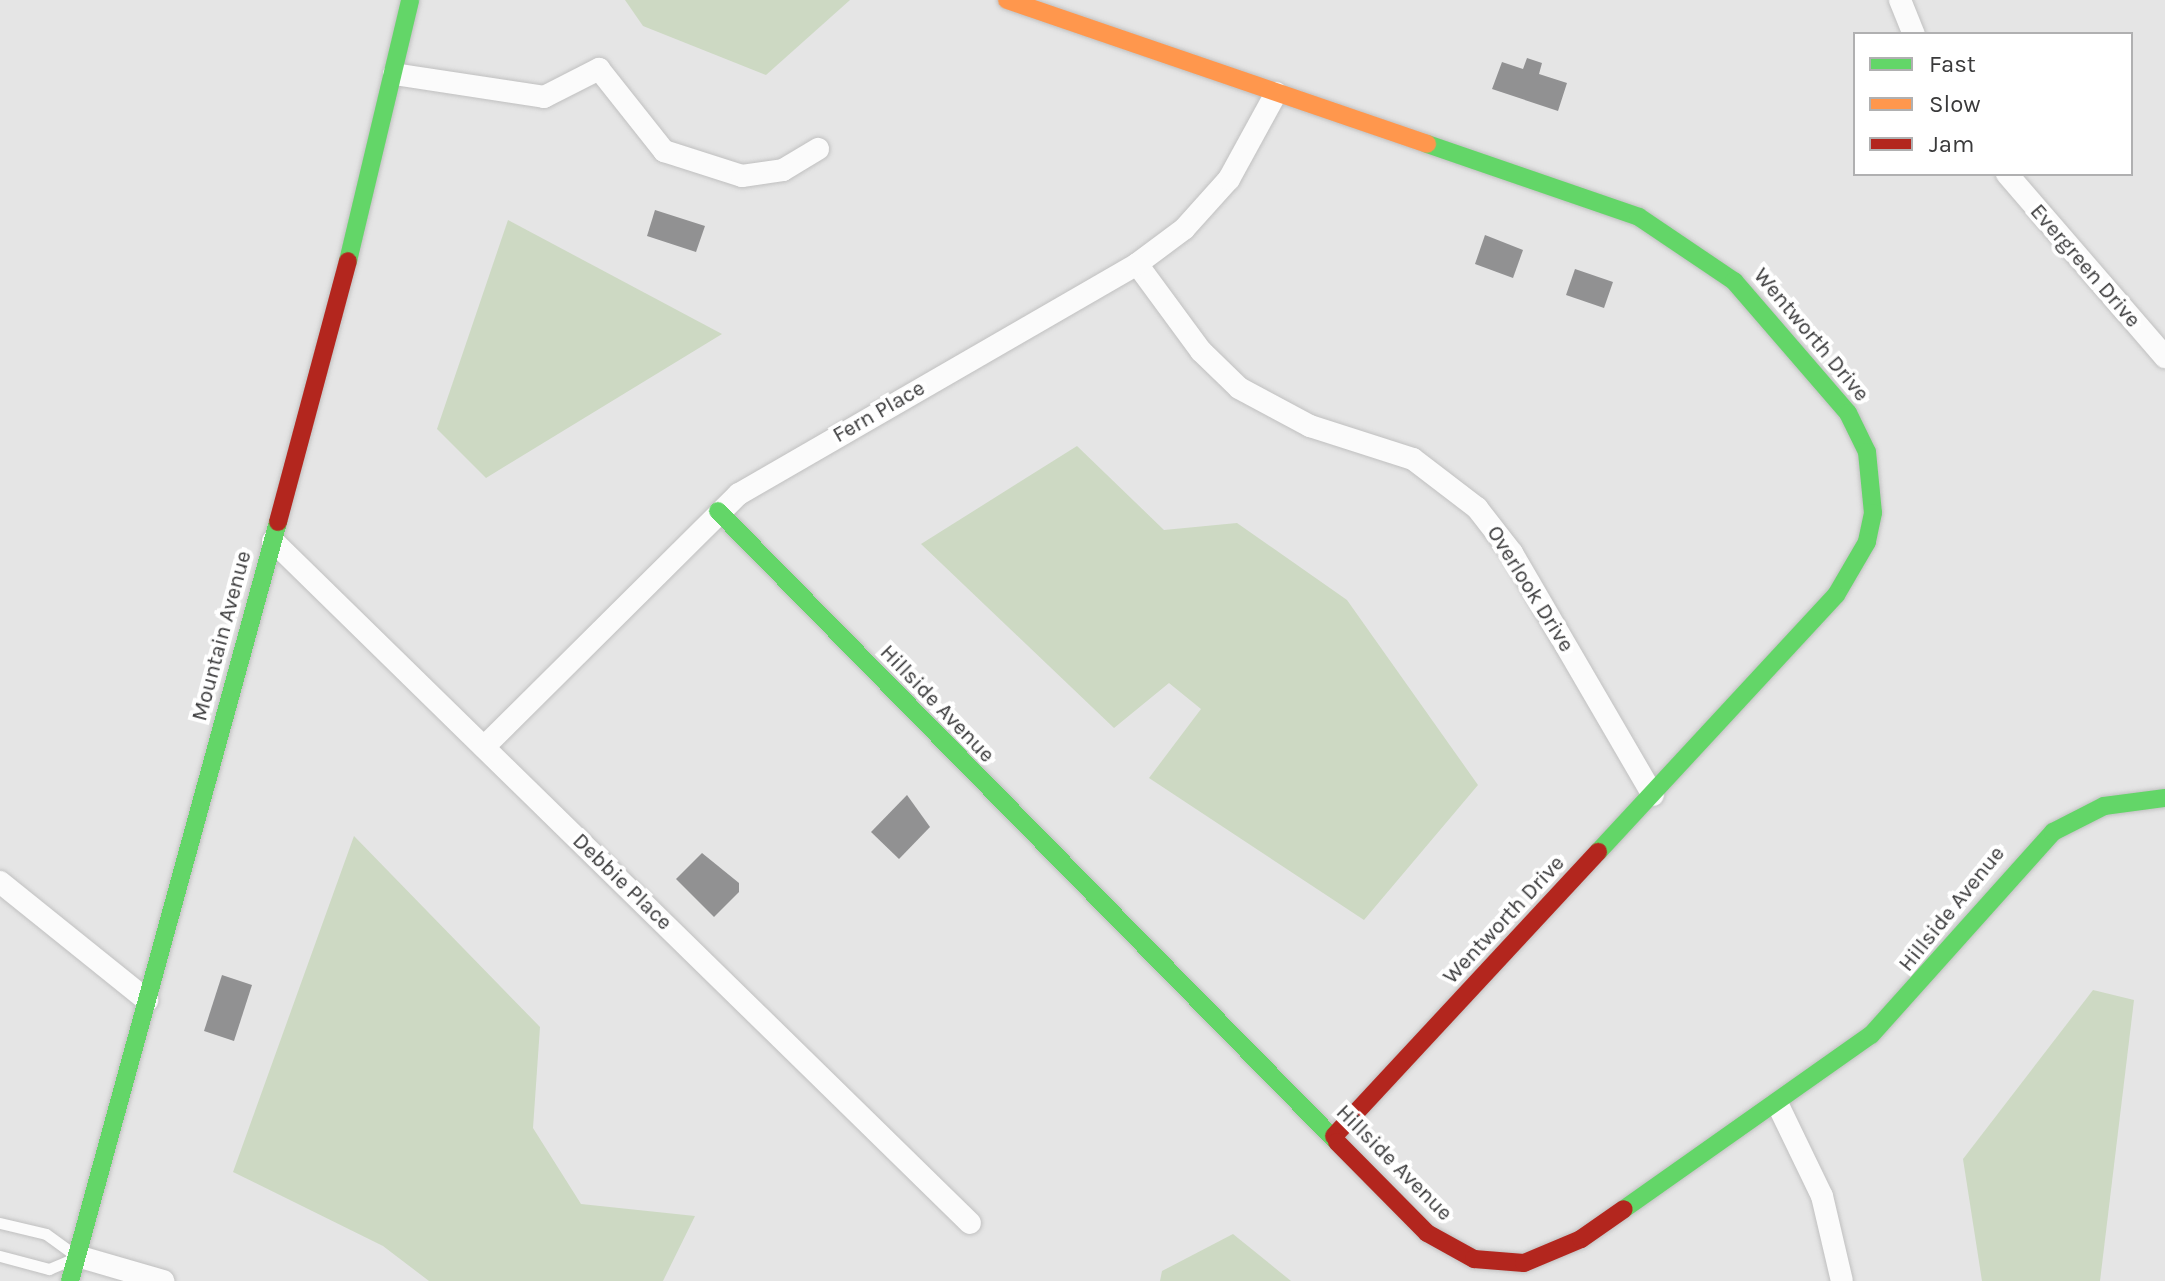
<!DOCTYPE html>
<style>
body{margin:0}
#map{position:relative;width:2165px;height:1281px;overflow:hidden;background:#e5e5e5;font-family:Karla,sans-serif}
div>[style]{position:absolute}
.green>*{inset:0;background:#cdd9c3}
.building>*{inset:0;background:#919192}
.roads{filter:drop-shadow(0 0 2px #c0c0c0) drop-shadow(0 0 2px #c0c0c0)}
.lane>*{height:11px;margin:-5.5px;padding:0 5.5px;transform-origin:5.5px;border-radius:5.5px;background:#fbfbfb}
.street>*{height:22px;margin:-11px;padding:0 11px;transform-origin:11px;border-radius:11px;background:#fbfbfb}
.fast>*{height:18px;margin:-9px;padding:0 9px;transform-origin:9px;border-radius:9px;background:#63d668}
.slow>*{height:18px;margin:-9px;padding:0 9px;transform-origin:9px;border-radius:9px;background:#ff974d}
.jam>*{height:18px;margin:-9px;padding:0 9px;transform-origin:9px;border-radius:9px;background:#b3261e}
span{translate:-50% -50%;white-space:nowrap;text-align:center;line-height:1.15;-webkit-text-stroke:8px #fff;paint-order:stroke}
.street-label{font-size:22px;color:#3a3a3b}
.legend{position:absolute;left:1853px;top:32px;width:280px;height:144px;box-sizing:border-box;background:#fff;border:2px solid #b0b0b1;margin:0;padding:10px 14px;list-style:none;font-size:24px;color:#3a3a3b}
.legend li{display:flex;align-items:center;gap:16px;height:40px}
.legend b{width:40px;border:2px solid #b0b0b1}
</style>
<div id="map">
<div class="green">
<i style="clip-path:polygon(625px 0,850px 0,766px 75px,643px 26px)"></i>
<i style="clip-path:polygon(508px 220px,722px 334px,486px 478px,437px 429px)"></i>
<i style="clip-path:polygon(1077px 446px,1164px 530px,1237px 523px,1347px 600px,1478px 785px,1364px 920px,1149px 778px,1201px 709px,1169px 683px,1114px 728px,921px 544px)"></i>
<i style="clip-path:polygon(354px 836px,540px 1027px,533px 1128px,581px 1204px,695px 1216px,663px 1281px,429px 1281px,383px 1246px,233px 1172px)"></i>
<i style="clip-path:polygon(2093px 990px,2134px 1000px,2100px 1281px,1982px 1281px,1963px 1159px)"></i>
<i style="clip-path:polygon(1233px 1234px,1291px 1281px,1160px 1281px,1162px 1271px)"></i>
</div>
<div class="building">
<i style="clip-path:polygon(1527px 58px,1542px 63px,1539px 74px,1567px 83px,1558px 111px,1492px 89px,1502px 62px,1523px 69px)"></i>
<i style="clip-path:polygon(655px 210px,705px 226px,696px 252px,647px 236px)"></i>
<i style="clip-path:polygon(1485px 235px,1523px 250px,1513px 278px,1475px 264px)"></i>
<i style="clip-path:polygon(1575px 269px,1613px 282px,1604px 308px,1566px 295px)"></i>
<i style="clip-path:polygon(907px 795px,930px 827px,899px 859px,871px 832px)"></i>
<i style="clip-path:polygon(702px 853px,739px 883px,739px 892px,714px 917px,676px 879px)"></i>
<i style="clip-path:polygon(222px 975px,252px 985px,234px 1041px,204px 1031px)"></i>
</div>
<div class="roads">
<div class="lane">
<i style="left:0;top:1223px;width:47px;rotate:13.4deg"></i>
<i style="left:46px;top:1234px;width:37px;rotate:36deg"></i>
<i style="left:0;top:1256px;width:51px;rotate:14.9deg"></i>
<i style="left:49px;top:1269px;width:25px;rotate:-23deg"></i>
</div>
<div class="street">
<i style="left:1900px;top:0;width:37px;rotate:68deg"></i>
<i style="left:394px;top:74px;width:152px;rotate:8.7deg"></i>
<i style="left:544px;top:97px;width:62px;rotate:-27deg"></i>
<i style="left:599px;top:69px;width:105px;rotate:51.6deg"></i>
<i style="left:664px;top:151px;width:82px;rotate:17.8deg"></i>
<i style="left:742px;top:176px;width:41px;rotate:-8.3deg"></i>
<i style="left:783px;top:170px;width:41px;rotate:-31deg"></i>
<i style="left:2007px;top:174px;width:242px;rotate:49.2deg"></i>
<i style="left:1137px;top:264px;width:108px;rotate:53.7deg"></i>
<i style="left:1201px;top:351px;width:53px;rotate:44.2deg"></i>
<i style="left:1239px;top:388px;width:81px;rotate:28.2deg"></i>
<i style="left:1310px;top:426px;width:108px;rotate:17.8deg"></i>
<i style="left:1413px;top:459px;width:81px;rotate:37.4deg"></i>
<i style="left:1477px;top:508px;width:57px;rotate:52.1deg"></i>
<i style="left:1512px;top:553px;width:280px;rotate:59.8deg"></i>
<i style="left:273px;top:541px;width:975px;rotate:44.38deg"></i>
<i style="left:484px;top:747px;width:359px;rotate:-44.8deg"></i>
<i style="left:739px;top:494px;width:460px;rotate:-30deg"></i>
<i style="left:1137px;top:264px;width:59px;rotate:-36.7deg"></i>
<i style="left:1184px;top:229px;width:67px;rotate:-48deg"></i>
<i style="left:1229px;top:179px;width:98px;rotate:-61.3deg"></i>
<i style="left:0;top:882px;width:189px;rotate:38.8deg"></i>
<i style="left:1778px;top:1105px;width:101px;rotate:64.2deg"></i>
<i style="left:1822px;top:1196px;width:87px;rotate:76.8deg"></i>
<i style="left:77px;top:1256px;width:90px;rotate:16.2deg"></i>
</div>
<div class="fast">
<i style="left:1427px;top:144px;width:224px;rotate:19deg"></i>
<i style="left:1639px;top:217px;width:115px;rotate:34deg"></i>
<i style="left:1734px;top:281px;width:174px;rotate:49.2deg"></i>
<i style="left:1848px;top:413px;width:43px;rotate:64deg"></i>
<i style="left:1867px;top:452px;width:61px;rotate:84.4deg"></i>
<i style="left:1873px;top:513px;width:30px;rotate:102deg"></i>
<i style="left:1867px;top:542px;width:61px;rotate:120.3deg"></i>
<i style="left:1836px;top:595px;width:350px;rotate:132.8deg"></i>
<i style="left:348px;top:261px;width:268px;rotate:-76.6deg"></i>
<i style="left:718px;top:511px;width:884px;rotate:45.55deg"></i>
<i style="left:1624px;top:1209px;width:302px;rotate:-35.2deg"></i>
<i style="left:1871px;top:1035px;width:273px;rotate:-48.1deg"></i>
<i style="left:2053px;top:832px;width:57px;rotate:-27deg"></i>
<i style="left:2104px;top:806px;width:62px;rotate:-7.5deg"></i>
<i style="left:70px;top:1281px;width:787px;rotate:-74.67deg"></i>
</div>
<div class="slow">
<i style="left:1007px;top:0;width:444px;rotate:18.9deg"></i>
</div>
<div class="jam">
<i style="left:278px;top:522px;width:270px;rotate:-75deg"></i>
<i style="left:1334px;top:1136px;width:388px;rotate:-47.1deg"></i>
<i style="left:1337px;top:1142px;width:128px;rotate:45.3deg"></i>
<i style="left:1427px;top:1233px;width:54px;rotate:29deg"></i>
<i style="left:1474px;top:1259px;width:50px;rotate:4.6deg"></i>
<i style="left:1524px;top:1263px;width:62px;rotate:-22.8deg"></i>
<i style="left:1581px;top:1239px;width:52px;rotate:-34.9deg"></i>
</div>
</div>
<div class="street-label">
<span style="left:2085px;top:266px;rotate:49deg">Evergreen Drive</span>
<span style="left:1811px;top:335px;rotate:50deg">Wentworth Drive</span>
<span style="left:879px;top:412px;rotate:-30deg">Fern Place</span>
<span style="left:1530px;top:589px;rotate:58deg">Overlook Drive</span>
<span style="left:222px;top:636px;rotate:-75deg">Mountain Avenue</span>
<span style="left:937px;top:704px;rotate:46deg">Hillside Avenue</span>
<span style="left:622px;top:882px;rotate:44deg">Debbie Place</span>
<span style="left:1952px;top:909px;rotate:-51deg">Hillside Avenue</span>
<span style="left:1504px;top:920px;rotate:-47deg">Wentworth Drive</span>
<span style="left:1394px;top:1163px;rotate:45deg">Hillside Avenue</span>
</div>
<ul class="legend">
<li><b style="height:10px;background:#63d668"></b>Fast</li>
<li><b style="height:10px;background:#ff974d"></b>Slow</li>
<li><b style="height:10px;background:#b3261e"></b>Jam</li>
</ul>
</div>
